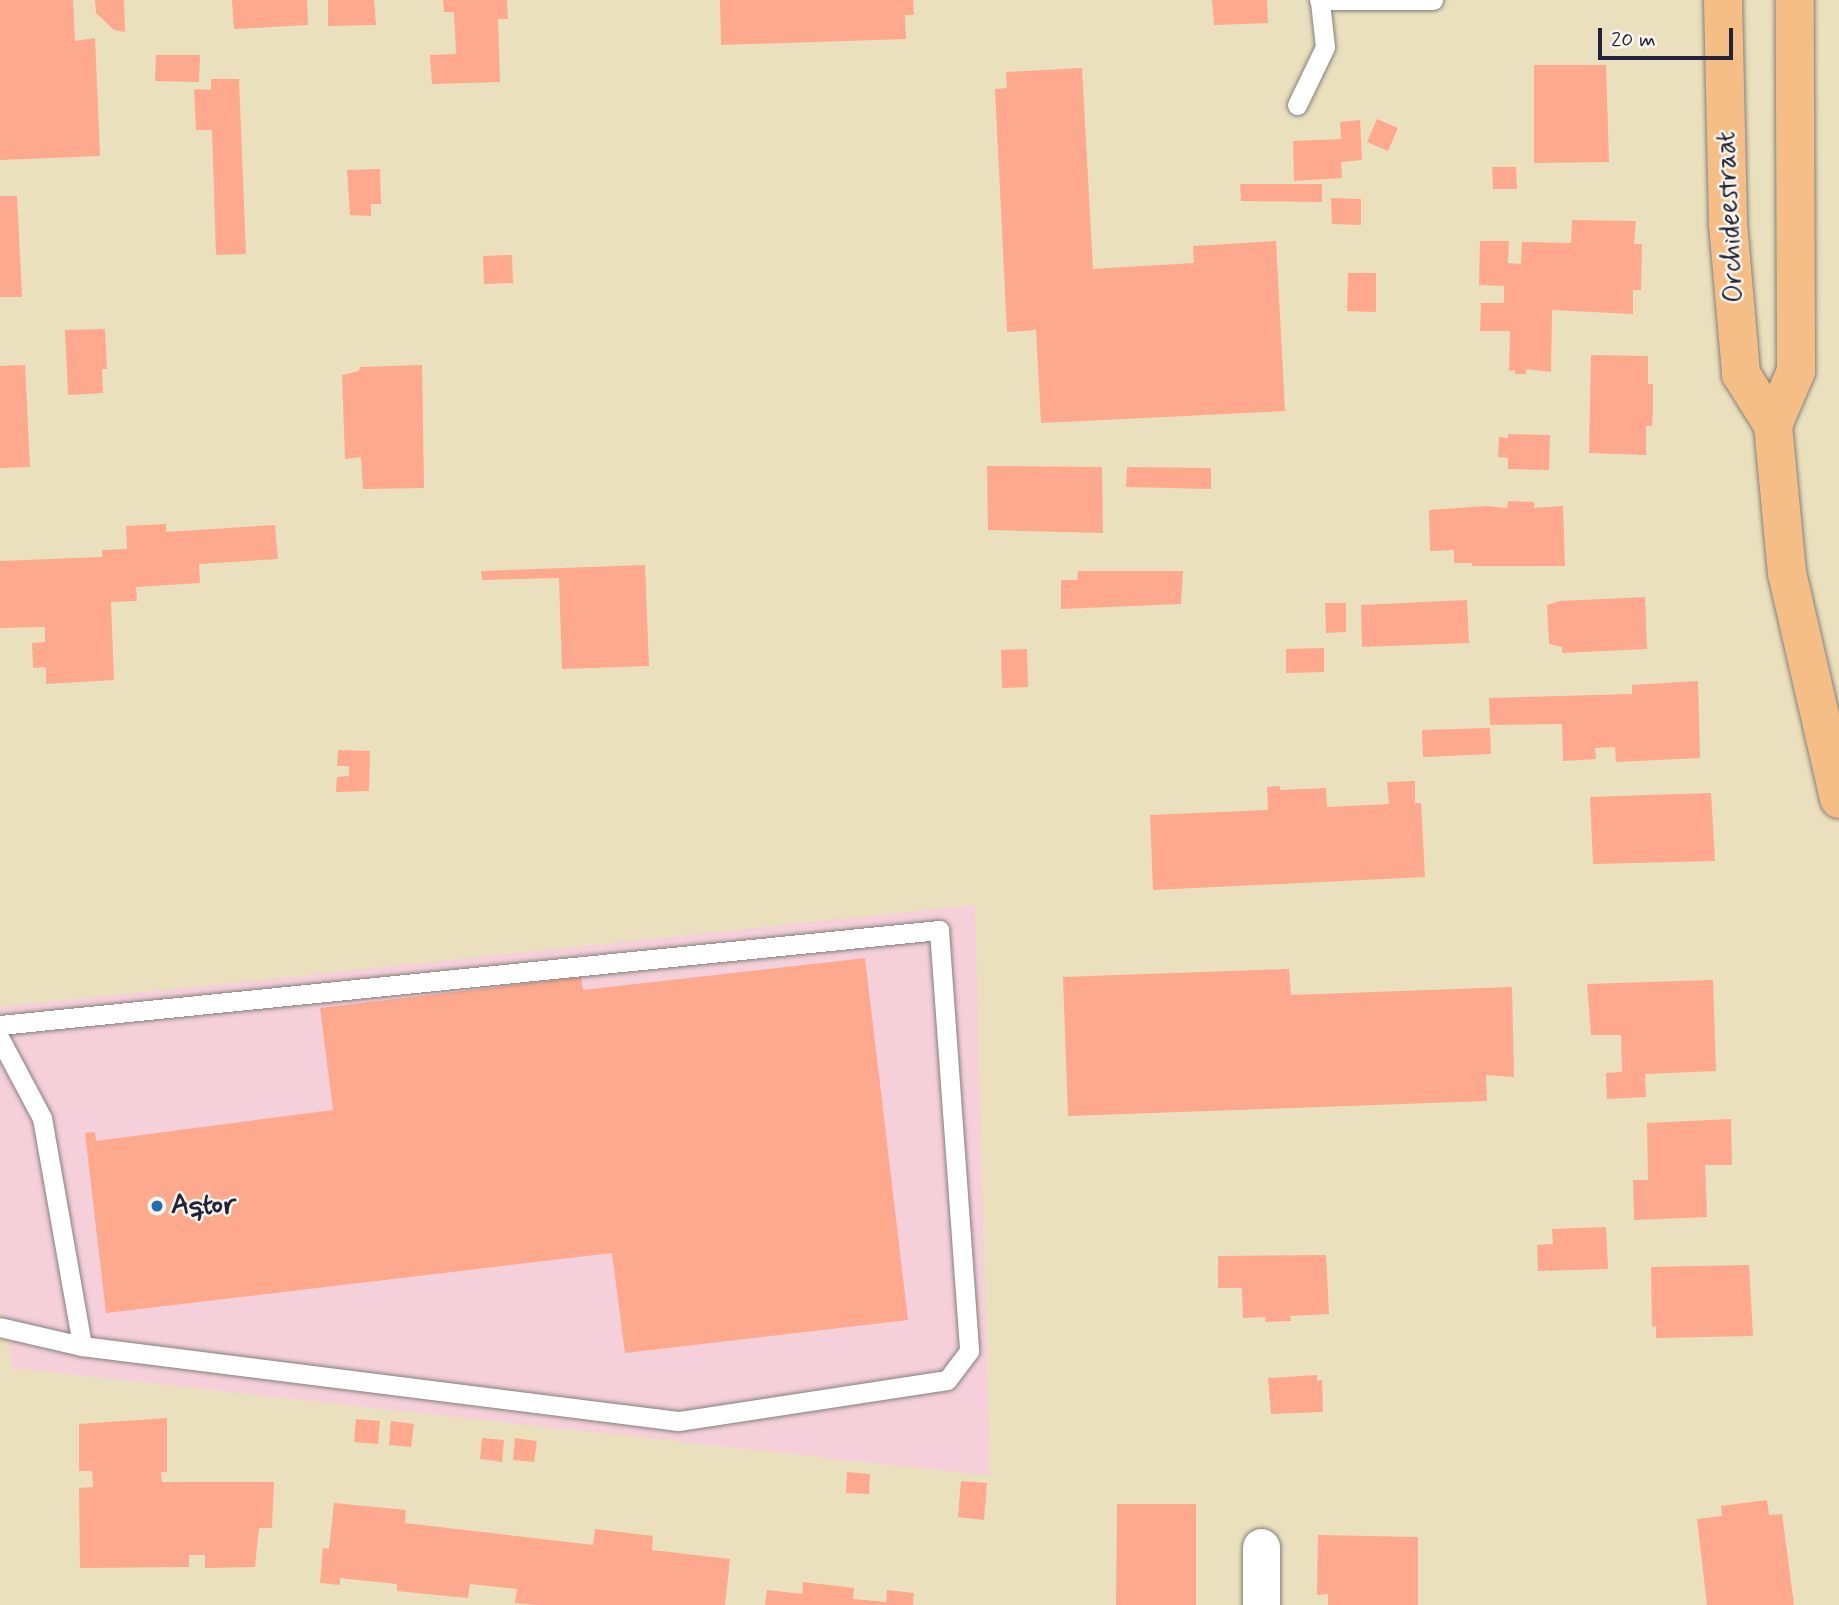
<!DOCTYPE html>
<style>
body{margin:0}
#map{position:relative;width:1839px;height:1605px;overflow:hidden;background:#eae0bd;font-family:Mynerve,sans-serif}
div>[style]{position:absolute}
.built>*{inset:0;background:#f5cfda}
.building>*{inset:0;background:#fea88d}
.roads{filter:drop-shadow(0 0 2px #86817c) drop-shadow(0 0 2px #86817c)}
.service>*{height:19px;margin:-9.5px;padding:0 9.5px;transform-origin:9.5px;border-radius:9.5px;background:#fff}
.minor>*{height:37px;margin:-18.5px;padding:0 18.5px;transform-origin:18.5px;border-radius:18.5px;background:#fff}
.primary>*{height:38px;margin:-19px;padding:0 19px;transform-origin:19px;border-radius:19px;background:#f6be87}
.dots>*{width:19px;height:19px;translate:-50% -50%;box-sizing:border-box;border:4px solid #fbf7ec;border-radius:50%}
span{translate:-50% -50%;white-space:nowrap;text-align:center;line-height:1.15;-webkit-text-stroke:5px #fbf7ec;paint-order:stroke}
.street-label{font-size:28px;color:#22223b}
.poi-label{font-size:28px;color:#22223b;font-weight:700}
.left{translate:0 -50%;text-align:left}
.scale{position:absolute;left:1598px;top:28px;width:135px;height:32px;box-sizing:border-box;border:4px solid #22223b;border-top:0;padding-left:9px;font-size:21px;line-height:24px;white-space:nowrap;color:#22223b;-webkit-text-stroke:5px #fbf7ec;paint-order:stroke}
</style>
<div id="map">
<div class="built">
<i style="clip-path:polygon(975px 905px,990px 1476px,13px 1368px,0 1308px,0 1007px)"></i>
</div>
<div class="building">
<i style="clip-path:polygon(0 0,73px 0,75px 41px,95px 38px,100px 156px,0 160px)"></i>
<i style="clip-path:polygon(95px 0,124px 0,125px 32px,114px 30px,96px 13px)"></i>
<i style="clip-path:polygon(232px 0,307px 0,308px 25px,234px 29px)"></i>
<i style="clip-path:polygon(328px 0,374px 0,376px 25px,328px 26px)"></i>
<i style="clip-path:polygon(443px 0,507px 0,508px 19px,498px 19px,500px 82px,432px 84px,430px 55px,456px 54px,454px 12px,444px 12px)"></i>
<i style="clip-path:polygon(720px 0,913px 0,914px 15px,905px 15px,906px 39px,721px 45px)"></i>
<i style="clip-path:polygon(1212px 0,1267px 0,1268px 23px,1214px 25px)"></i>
<i style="clip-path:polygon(156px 55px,200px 55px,199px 82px,155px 81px)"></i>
<i style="clip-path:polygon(1534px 65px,1606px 65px,1609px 162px,1534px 163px)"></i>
<i style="clip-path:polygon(1082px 68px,1093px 269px,1194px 263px,1193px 246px,1276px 241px,1285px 411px,1041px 423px,1036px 330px,1007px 332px,995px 89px,1007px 88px,1006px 72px)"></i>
<i style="clip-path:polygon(211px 79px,239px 79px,246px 254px,216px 255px,212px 130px,196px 130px,194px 89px,211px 90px)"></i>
<i style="clip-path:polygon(1377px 119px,1398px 128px,1388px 151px,1367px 142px)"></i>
<i style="clip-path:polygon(1360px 120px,1362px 160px,1341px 162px,1342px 178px,1294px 181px,1293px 141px,1341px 139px,1340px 122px)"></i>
<i style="clip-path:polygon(1492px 167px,1516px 167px,1517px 189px,1493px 189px)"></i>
<i style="clip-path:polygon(380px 169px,381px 204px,371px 204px,371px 216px,350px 215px,347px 170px)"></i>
<i style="clip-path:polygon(1240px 184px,1322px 184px,1322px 202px,1241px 201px)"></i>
<i style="clip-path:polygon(0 196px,17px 196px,22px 297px,0 297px)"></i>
<i style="clip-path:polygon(1331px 198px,1361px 199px,1361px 225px,1332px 224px)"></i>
<i style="clip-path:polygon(1572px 220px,1636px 221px,1634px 244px,1642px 244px,1641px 290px,1633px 290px,1633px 314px,1552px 310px,1551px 372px,1526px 369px,1526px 374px,1515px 374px,1515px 370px,1509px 371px,1510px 331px,1480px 331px,1481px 303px,1504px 303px,1504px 286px,1479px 285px,1480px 241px,1509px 241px,1508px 263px,1521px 264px,1522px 242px,1571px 243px)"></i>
<i style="clip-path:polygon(512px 255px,513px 283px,484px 284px,483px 256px)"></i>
<i style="clip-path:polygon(1348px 273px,1376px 273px,1376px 312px,1347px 311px)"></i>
<i style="clip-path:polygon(105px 329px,107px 369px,102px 369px,103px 393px,68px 395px,65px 330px)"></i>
<i style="clip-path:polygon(1591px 355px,1648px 356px,1648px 384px,1653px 384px,1653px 411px,1652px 426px,1646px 426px,1646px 455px,1589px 453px)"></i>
<i style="clip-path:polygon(25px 365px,30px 467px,0 468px,0 366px)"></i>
<i style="clip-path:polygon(422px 365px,424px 488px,363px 489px,361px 457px,345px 459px,342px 375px,359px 371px,360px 367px)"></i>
<i style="clip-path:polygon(1508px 434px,1550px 435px,1549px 470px,1508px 469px,1508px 458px,1498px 457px,1499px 437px,1508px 438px)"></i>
<i style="clip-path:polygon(987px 466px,1102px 467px,1103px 533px,988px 530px)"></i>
<i style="clip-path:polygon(1127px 467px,1211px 468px,1211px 489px,1126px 487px)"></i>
<i style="clip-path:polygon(1508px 501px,1534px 502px,1534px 508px,1563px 506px,1565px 566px,1472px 566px,1472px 563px,1454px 563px,1454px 550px,1430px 551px,1429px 510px,1486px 506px,1507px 508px)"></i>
<i style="clip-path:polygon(166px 524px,166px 532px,275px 525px,278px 559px,199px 564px,200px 583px,136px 587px,137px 601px,111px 602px,114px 680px,46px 684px,46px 667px,33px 668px,32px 643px,45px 642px,45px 627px,0 628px,0 561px,102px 557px,102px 550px,127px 549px,126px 526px)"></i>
<i style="clip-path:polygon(645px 565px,649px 666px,562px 669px,559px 578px,482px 580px,481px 571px)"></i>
<i style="clip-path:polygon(1078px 571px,1183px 571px,1181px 604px,1061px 609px,1061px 580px,1077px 580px)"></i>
<i style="clip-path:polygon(1645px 597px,1647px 649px,1562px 653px,1562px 647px,1549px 644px,1547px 605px,1560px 601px)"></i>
<i style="clip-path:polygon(1467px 600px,1469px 643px,1362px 647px,1361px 605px)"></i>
<i style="clip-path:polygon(1325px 603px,1346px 603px,1346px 632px,1326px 633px)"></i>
<i style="clip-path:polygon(1324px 648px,1324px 672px,1286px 673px,1286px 649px)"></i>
<i style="clip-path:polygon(1027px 649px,1028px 687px,1002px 688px,1001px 650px)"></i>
<i style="clip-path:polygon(1698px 681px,1700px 758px,1616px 762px,1615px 747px,1595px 748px,1596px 759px,1563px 761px,1562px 724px,1490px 725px,1489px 698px,1632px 694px,1632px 685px)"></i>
<i style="clip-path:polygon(1490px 728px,1491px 754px,1423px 757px,1422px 730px)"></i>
<i style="clip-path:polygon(338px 750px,370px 751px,369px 791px,336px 792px,337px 777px,349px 776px,349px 766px,337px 766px)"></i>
<i style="clip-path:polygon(1415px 781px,1415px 803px,1421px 803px,1425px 877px,1153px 890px,1150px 815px,1268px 810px,1267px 787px,1280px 786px,1280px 790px,1326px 788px,1327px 807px,1389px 804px,1387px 782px)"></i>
<i style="clip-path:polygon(1711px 793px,1715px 861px,1593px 864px,1590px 797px)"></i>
<i style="clip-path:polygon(865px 958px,908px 1320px,625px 1353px,612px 1253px,106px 1313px,85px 1133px,95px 1132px,96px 1141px,333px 1110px,320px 1008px,581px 977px,583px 990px)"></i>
<i style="clip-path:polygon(1289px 969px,1291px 995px,1512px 987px,1514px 1077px,1486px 1075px,1487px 1101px,1068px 1116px,1063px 977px)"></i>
<i style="clip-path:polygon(1713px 980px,1716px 1071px,1645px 1074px,1646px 1097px,1607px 1099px,1606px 1073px,1622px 1072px,1621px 1035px,1591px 1035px,1587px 984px)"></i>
<i style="clip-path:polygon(1731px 1119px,1732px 1165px,1705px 1165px,1707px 1217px,1634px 1220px,1633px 1180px,1648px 1180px,1647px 1123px)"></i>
<i style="clip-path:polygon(1606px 1227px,1608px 1269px,1538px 1271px,1537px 1245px,1553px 1244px,1552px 1229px)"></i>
<i style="clip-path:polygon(1326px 1255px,1329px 1314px,1290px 1316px,1291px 1321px,1265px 1322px,1266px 1317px,1243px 1318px,1242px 1288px,1218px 1288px,1218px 1256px)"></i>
<i style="clip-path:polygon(1749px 1265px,1753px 1336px,1656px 1338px,1656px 1326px,1652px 1327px,1651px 1267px)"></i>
<i style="clip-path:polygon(1317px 1375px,1317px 1381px,1322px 1380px,1323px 1412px,1271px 1414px,1268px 1378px)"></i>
<i style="clip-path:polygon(167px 1418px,167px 1472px,161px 1472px,162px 1482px,274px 1482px,272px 1528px,259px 1528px,255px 1567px,205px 1568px,205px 1555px,189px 1555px,189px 1567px,80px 1568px,79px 1488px,93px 1487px,92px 1471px,79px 1471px,79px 1424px)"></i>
<i style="clip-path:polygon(356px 1419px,380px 1421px,378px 1444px,354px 1442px)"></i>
<i style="clip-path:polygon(391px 1421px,414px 1424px,411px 1447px,389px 1445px)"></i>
<i style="clip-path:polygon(482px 1438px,504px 1440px,502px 1462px,480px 1459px)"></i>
<i style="clip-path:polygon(515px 1438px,537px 1441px,534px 1462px,513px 1460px)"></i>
<i style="clip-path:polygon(847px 1472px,870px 1474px,869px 1494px,846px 1493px)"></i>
<i style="clip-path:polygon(961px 1481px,987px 1483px,984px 1520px,958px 1517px)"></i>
<i style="clip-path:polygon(1767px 1500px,1769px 1515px,1782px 1514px,1794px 1605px,1707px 1605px,1697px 1519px,1722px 1516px,1721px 1506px)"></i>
<i style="clip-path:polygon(334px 1503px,406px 1510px,405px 1523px,593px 1545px,595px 1529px,653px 1536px,652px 1550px,730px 1559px,725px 1605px,538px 1605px,515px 1603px,517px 1589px,470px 1584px,468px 1598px,397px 1591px,397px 1584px,368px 1581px,340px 1578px,340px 1585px,320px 1583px,323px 1548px,329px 1549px)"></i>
<i style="clip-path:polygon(1117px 1504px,1196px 1504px,1196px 1605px,1116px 1605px)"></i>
<i style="clip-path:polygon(1318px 1535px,1418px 1537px,1418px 1605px,1328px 1605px,1328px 1594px,1317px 1595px)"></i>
<i style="clip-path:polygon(803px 1582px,854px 1588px,853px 1599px,886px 1602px,887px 1590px,914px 1593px,913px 1605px,765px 1605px,767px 1590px,802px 1594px)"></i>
</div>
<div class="roads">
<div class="service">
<i style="left:1319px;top:0;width:114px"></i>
<i style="left:1297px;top:105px;width:64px;rotate:-64.2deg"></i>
<i style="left:1325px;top:47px;width:45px;rotate:-96.3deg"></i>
<i style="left:0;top:1025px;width:944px;rotate:-5.78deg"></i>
<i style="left:939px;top:930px;width:422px;rotate:85.9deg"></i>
<i style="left:969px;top:1351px;width:36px;rotate:127deg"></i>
<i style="left:947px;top:1380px;width:272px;rotate:171.3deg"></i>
<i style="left:678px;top:1421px;width:601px;rotate:-172.83deg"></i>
<i style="left:82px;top:1346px;width:84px;rotate:-167deg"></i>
<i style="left:0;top:1039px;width:89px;rotate:62deg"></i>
<i style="left:42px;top:1118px;width:231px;rotate:80deg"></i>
</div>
<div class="minor">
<i style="left:1261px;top:1547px;width:58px;rotate:90deg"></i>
</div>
<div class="primary">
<i style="left:1723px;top:0;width:224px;rotate:88.7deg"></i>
<i style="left:1728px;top:224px;width:151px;rotate:85deg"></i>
<i style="left:1741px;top:374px;width:60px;rotate:57.9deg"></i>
<i style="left:1773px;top:425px;width:149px;rotate:84.6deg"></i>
<i style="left:1787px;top:573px;width:232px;rotate:77deg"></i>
<i style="left:1773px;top:425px;width:59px;rotate:-66.9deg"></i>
<i style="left:1796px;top:371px;width:371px;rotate:-90.2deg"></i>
</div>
</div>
<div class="dots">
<i style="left:157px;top:1206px;background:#1f6fb2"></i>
</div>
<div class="street-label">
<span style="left:1731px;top:217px;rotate:-93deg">Orchideestraat</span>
</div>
<div class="poi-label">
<span class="left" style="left:171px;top:1206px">Aqtor</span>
</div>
<div class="scale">20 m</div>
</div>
